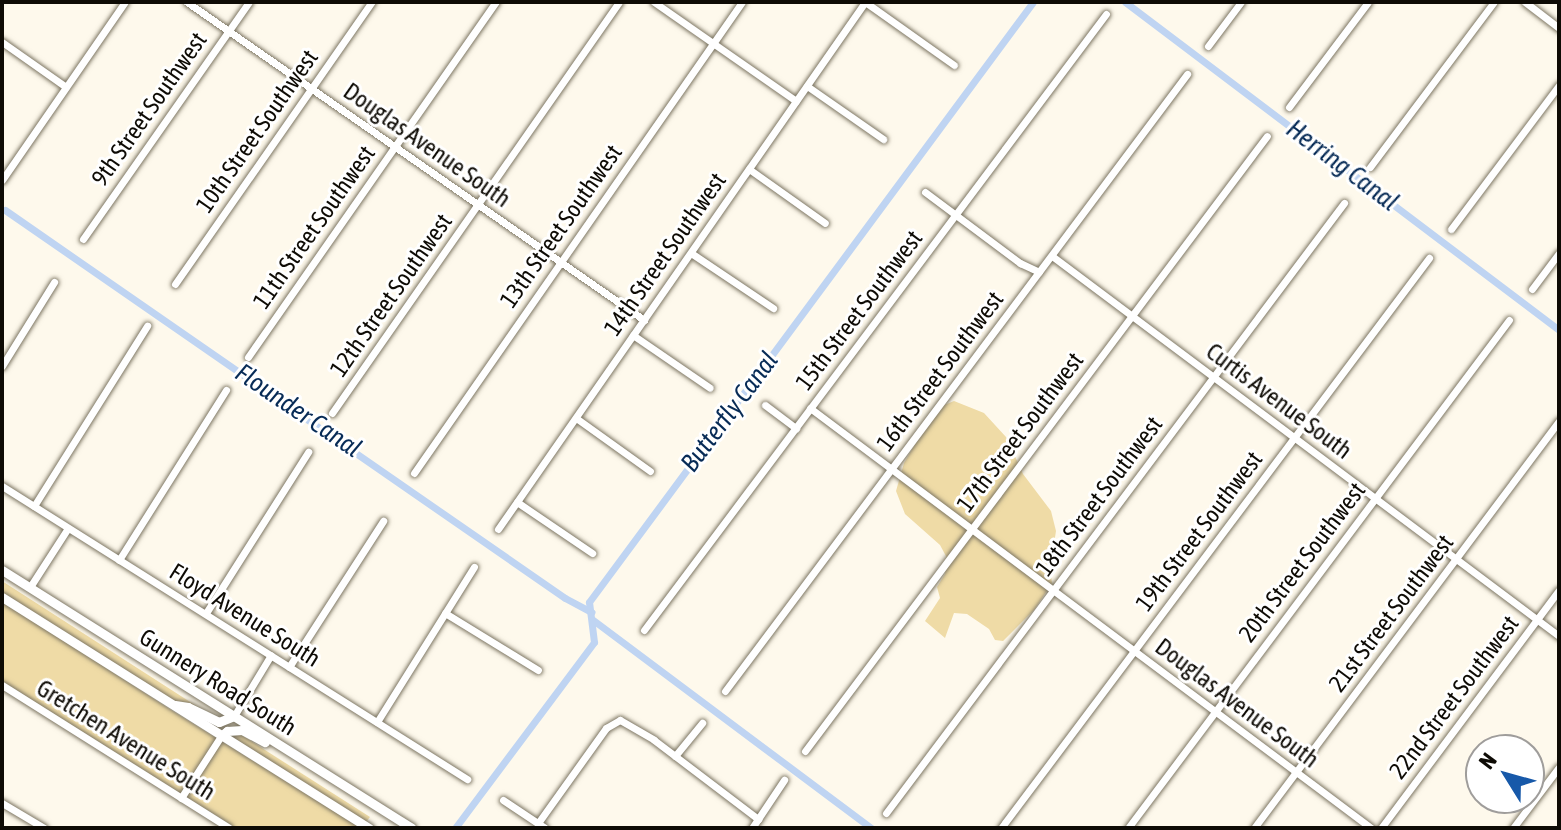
<!DOCTYPE html>
<style>
body{margin:0}
#map{position:relative;width:1561px;height:830px;overflow:hidden;background:#fef9ec;font-family:"Asap Condensed",sans-serif}
div>[style]{position:absolute}
.green>*{inset:0;background:#efdba6}
.canal>*{height:7px;margin:-3.5px;padding:0 3.5px;transform-origin:3.5px;border-radius:3.5px;background:#bfd4f2}
.roads{filter:drop-shadow(0 0 2px #7d7663) drop-shadow(0 0 2px #7d7663)}
.minor>*{height:7px;margin:-3.5px;padding:0 3.5px;transform-origin:3.5px;border-radius:3.5px;background:#fff}
.major>*{height:9px;margin:-4.5px;padding:0 4.5px;transform-origin:4.5px;border-radius:4.5px;background:#fff}
span{translate:-50% -50%;white-space:nowrap;text-align:center;line-height:1.15;-webkit-text-stroke:6px #fff;paint-order:stroke}
.street-label{font-size:24px;color:#0e0b05}
.water-label{font-size:26px;color:#072b56;font-style:italic}
.frame{position:absolute;inset:0;border:4px solid #0e0b05;pointer-events:none}
.north{position:absolute;left:1465px;top:734px;width:80px;height:80px;box-sizing:border-box;background:#fff;border:2px solid #9f9d9b;border-radius:50%;rotate:307deg;font-size:22px;font-weight:700;line-height:32px;text-align:center;color:#0e0b05}
.north::after{content:'';display:block;margin:auto;width:28px;height:36px;background:#1759a9;clip-path:polygon(50% 0,100% 100%,50% 72%,0 100%)}
</style>
<div id="map">
<div class="green">
<i style="clip-path:polygon(954px 401px,984px 413px,1006px 437px,1023px 474px,1051px 511px,1056px 531px,1050px 569px,1052px 583px,1034px 610px,1003px 641px,995px 640px,989px 629px,967px 614px,954px 613px,945px 638px,925px 621px,940px 598px,937px 587px,945px 574px,947px 558px,940px 545px,905px 514px,896px 491px,904px 463px,917px 441px,942px 406px)"></i>
<i style="clip-path:polygon(2px 581px,212px 716px,189px 703px,174px 702px,2px 593px)"></i>
<i style="clip-path:polygon(2px 601px,171px 710px,361px 828px,236px 828px,2px 681px)"></i>
<i style="clip-path:polygon(240px 734px,370px 817px,366px 822px,229px 735px)"></i>
</div>
<div class="canal">
<i style="left:1125px;top:2px;width:544px;rotate:37.08deg"></i>
<i style="left:5px;top:210px;width:681px;rotate:34.72deg"></i>
<i style="left:565px;top:598px;width:30px;rotate:28deg"></i>
<i style="left:593px;top:620px;width:347px;rotate:36.8deg"></i>
<i style="left:455px;top:828px;width:232px;rotate:-53.2deg"></i>
<i style="left:594px;top:642px;width:40px;rotate:-97.1deg"></i>
<i style="left:589px;top:602px;width:746px;rotate:-53.5deg"></i>
</div>
<div class="roads">
<div class="minor">
<i style="left:187px;top:2px;width:557px;rotate:34.83deg"></i>
<i style="left:654px;top:2px;width:173px;rotate:34.9deg"></i>
<i style="left:865px;top:2px;width:109px;rotate:35.3deg"></i>
<i style="left:1525px;top:2px;width:43px;rotate:37.4deg"></i>
<i style="left:2px;top:42px;width:78px;rotate:35.1deg"></i>
<i style="left:1208px;top:46px;width:55px;rotate:-53.1deg"></i>
<i style="left:807px;top:86px;width:93px;rotate:34.9deg"></i>
<i style="left:1289px;top:107px;width:131px;rotate:-53deg"></i>
<i style="left:1370px;top:167px;width:206px;rotate:-53.1deg"></i>
<i style="left:749px;top:169px;width:93px;rotate:35.4deg"></i>
<i style="left:2px;top:180px;width:216px;rotate:-55.4deg"></i>
<i style="left:925px;top:192px;width:119px;rotate:36.8deg"></i>
<i style="left:1020px;top:263px;width:21px;rotate:25deg"></i>
<i style="left:1451px;top:229px;width:180px;rotate:-53.1deg"></i>
<i style="left:83px;top:239px;width:289px;rotate:-55deg"></i>
<i style="left:691px;top:253px;width:99px;rotate:33.9deg"></i>
<i style="left:1052px;top:256px;width:634px;rotate:36.85deg"></i>
<i style="left:175px;top:284px;width:344px;rotate:-55.1deg"></i>
<i style="left:1532px;top:289px;width:45px;rotate:-53.1deg"></i>
<i style="left:633px;top:335px;width:93px;rotate:34.5deg"></i>
<i style="left:248px;top:357px;width:433px;rotate:-55.1deg"></i>
<i style="left:2px;top:366px;width:99px;rotate:-58.2deg"></i>
<i style="left:765px;top:405px;width:39px;rotate:37deg"></i>
<i style="left:810px;top:408px;width:701px;rotate:36.82deg"></i>
<i style="left:332px;top:413px;width:501px;rotate:-55.07deg"></i>
<i style="left:576px;top:418px;width:91px;rotate:35.6deg"></i>
<i style="left:414px;top:473px;width:574px;rotate:-55.15deg"></i>
<i style="left:2px;top:486px;width:550px;rotate:32.22deg"></i>
<i style="left:517px;top:502px;width:91px;rotate:34.2deg"></i>
<i style="left:34px;top:506px;width:213px;rotate:-57.9deg"></i>
<i style="left:498px;top:529px;width:642px;rotate:-55.15deg"></i>
<i style="left:119px;top:560px;width:201px;rotate:-57.8deg"></i>
<i style="left:30px;top:587px;width:70px;rotate:-57.2deg"></i>
<i style="left:206px;top:613px;width:191px;rotate:-57.6deg"></i>
<i style="left:445px;top:613px;width:109px;rotate:31.5deg"></i>
<i style="left:644px;top:630px;width:770px;rotate:-53.13deg"></i>
<i style="left:289px;top:667px;width:174px;rotate:-57.2deg"></i>
<i style="left:2px;top:685px;width:268px;rotate:32.2deg"></i>
<i style="left:725px;top:691px;width:771px;rotate:-53.17deg"></i>
<i style="left:234px;top:716px;width:71px;rotate:-58.8deg"></i>
<i style="left:377px;top:722px;width:183px;rotate:-58deg"></i>
<i style="left:805px;top:751px;width:769px;rotate:-53.09deg"></i>
<i style="left:675px;top:756px;width:43px;rotate:-50.7deg"></i>
<i style="left:181px;top:798px;width:74px;rotate:-57.2deg"></i>
<i style="left:503px;top:800px;width:50px;rotate:33.7deg"></i>
<i style="left:2px;top:803px;width:49px;rotate:30.8deg"></i>
<i style="left:886px;top:813px;width:763px;rotate:-53.1deg"></i>
<i style="left:538px;top:823px;width:117px;rotate:-54.4deg"></i>
<i style="left:606px;top:728px;width:16px;rotate:-30deg"></i>
<i style="left:620px;top:720px;width:39px;rotate:30deg"></i>
<i style="left:654px;top:740px;width:131px;rotate:37.2deg"></i>
<i style="left:752px;top:828px;width:58px;rotate:-56.3deg"></i>
<i style="left:1001px;top:828px;width:713px;rotate:-53.1deg"></i>
<i style="left:1128px;top:828px;width:635px;rotate:-53.13deg"></i>
<i style="left:1254px;top:828px;width:509px;rotate:-53.15deg"></i>
<i style="left:1381px;top:828px;width:297px;rotate:-53.2deg"></i>
<i style="left:1513px;top:828px;width:76px;rotate:-53deg"></i>
</div>
<div class="major">
<i style="left:2px;top:570px;width:484px;rotate:32.2deg"></i>
<i style="left:2px;top:597px;width:434px;rotate:32.2deg"></i>
<i style="left:175px;top:705px;width:13px;rotate:9deg"></i>
<i style="left:188px;top:707px;width:34px;rotate:26deg"></i>
<i style="left:219px;top:722px;width:16px;rotate:-22deg"></i>
<i style="left:221px;top:736px;width:8px;rotate:-40deg"></i>
<i style="left:227px;top:731px;width:15px;rotate:-4deg"></i>
<i style="left:242px;top:730px;width:26px;rotate:28deg"></i>
</div>
</div>
<div class="street-label">
<span style="left:149px;top:109px;rotate:-55deg">9th Street Southwest</span>
<span style="left:257px;top:131px;rotate:-55deg">10th Street Southwest</span>
<span style="left:427px;top:145px;rotate:35deg">Douglas Avenue South</span>
<span style="left:561px;top:226px;rotate:-55deg">13th Street Southwest</span>
<span style="left:314px;top:227px;rotate:-55deg">11th Street Southwest</span>
<span style="left:665px;top:254px;rotate:-55deg">14th Street Southwest</span>
<span style="left:391px;top:295px;rotate:-55deg">12th Street Southwest</span>
<span style="left:859px;top:310px;rotate:-53deg">15th Street Southwest</span>
<span style="left:940px;top:371px;rotate:-53deg">16th Street Southwest</span>
<span style="left:1279px;top:401px;rotate:37deg">Curtis Avenue South</span>
<span style="left:1020px;top:432px;rotate:-53deg">17th Street Southwest</span>
<span style="left:1099px;top:496px;rotate:-53deg">18th Street Southwest</span>
<span style="left:1199px;top:531px;rotate:-53deg">19th Street Southwest</span>
<span style="left:1302px;top:562px;rotate:-53deg">20th Street Southwest</span>
<span style="left:1391px;top:613px;rotate:-53deg">21st Street Southwest</span>
<span style="left:245px;top:615px;rotate:32deg">Floyd Avenue South</span>
<span style="left:218px;top:682px;rotate:32deg">Gunnery Road South</span>
<span style="left:1454px;top:697px;rotate:-53deg">22nd Street Southwest</span>
<span style="left:1237px;top:703px;rotate:37deg">Douglas Avenue South</span>
<span style="left:126px;top:740px;rotate:32deg">Gretchen Avenue South</span>
</div>
<div class="water-label">
<span style="left:1342px;top:166px;rotate:37deg">Herring Canal</span>
<span style="left:298px;top:411px;rotate:34deg">Flounder Canal</span>
<span style="left:730px;top:412px;rotate:-53deg">Butterfly Canal</span>
</div>
<div class="frame"></div>
<div class="north">N</div>
</div>
